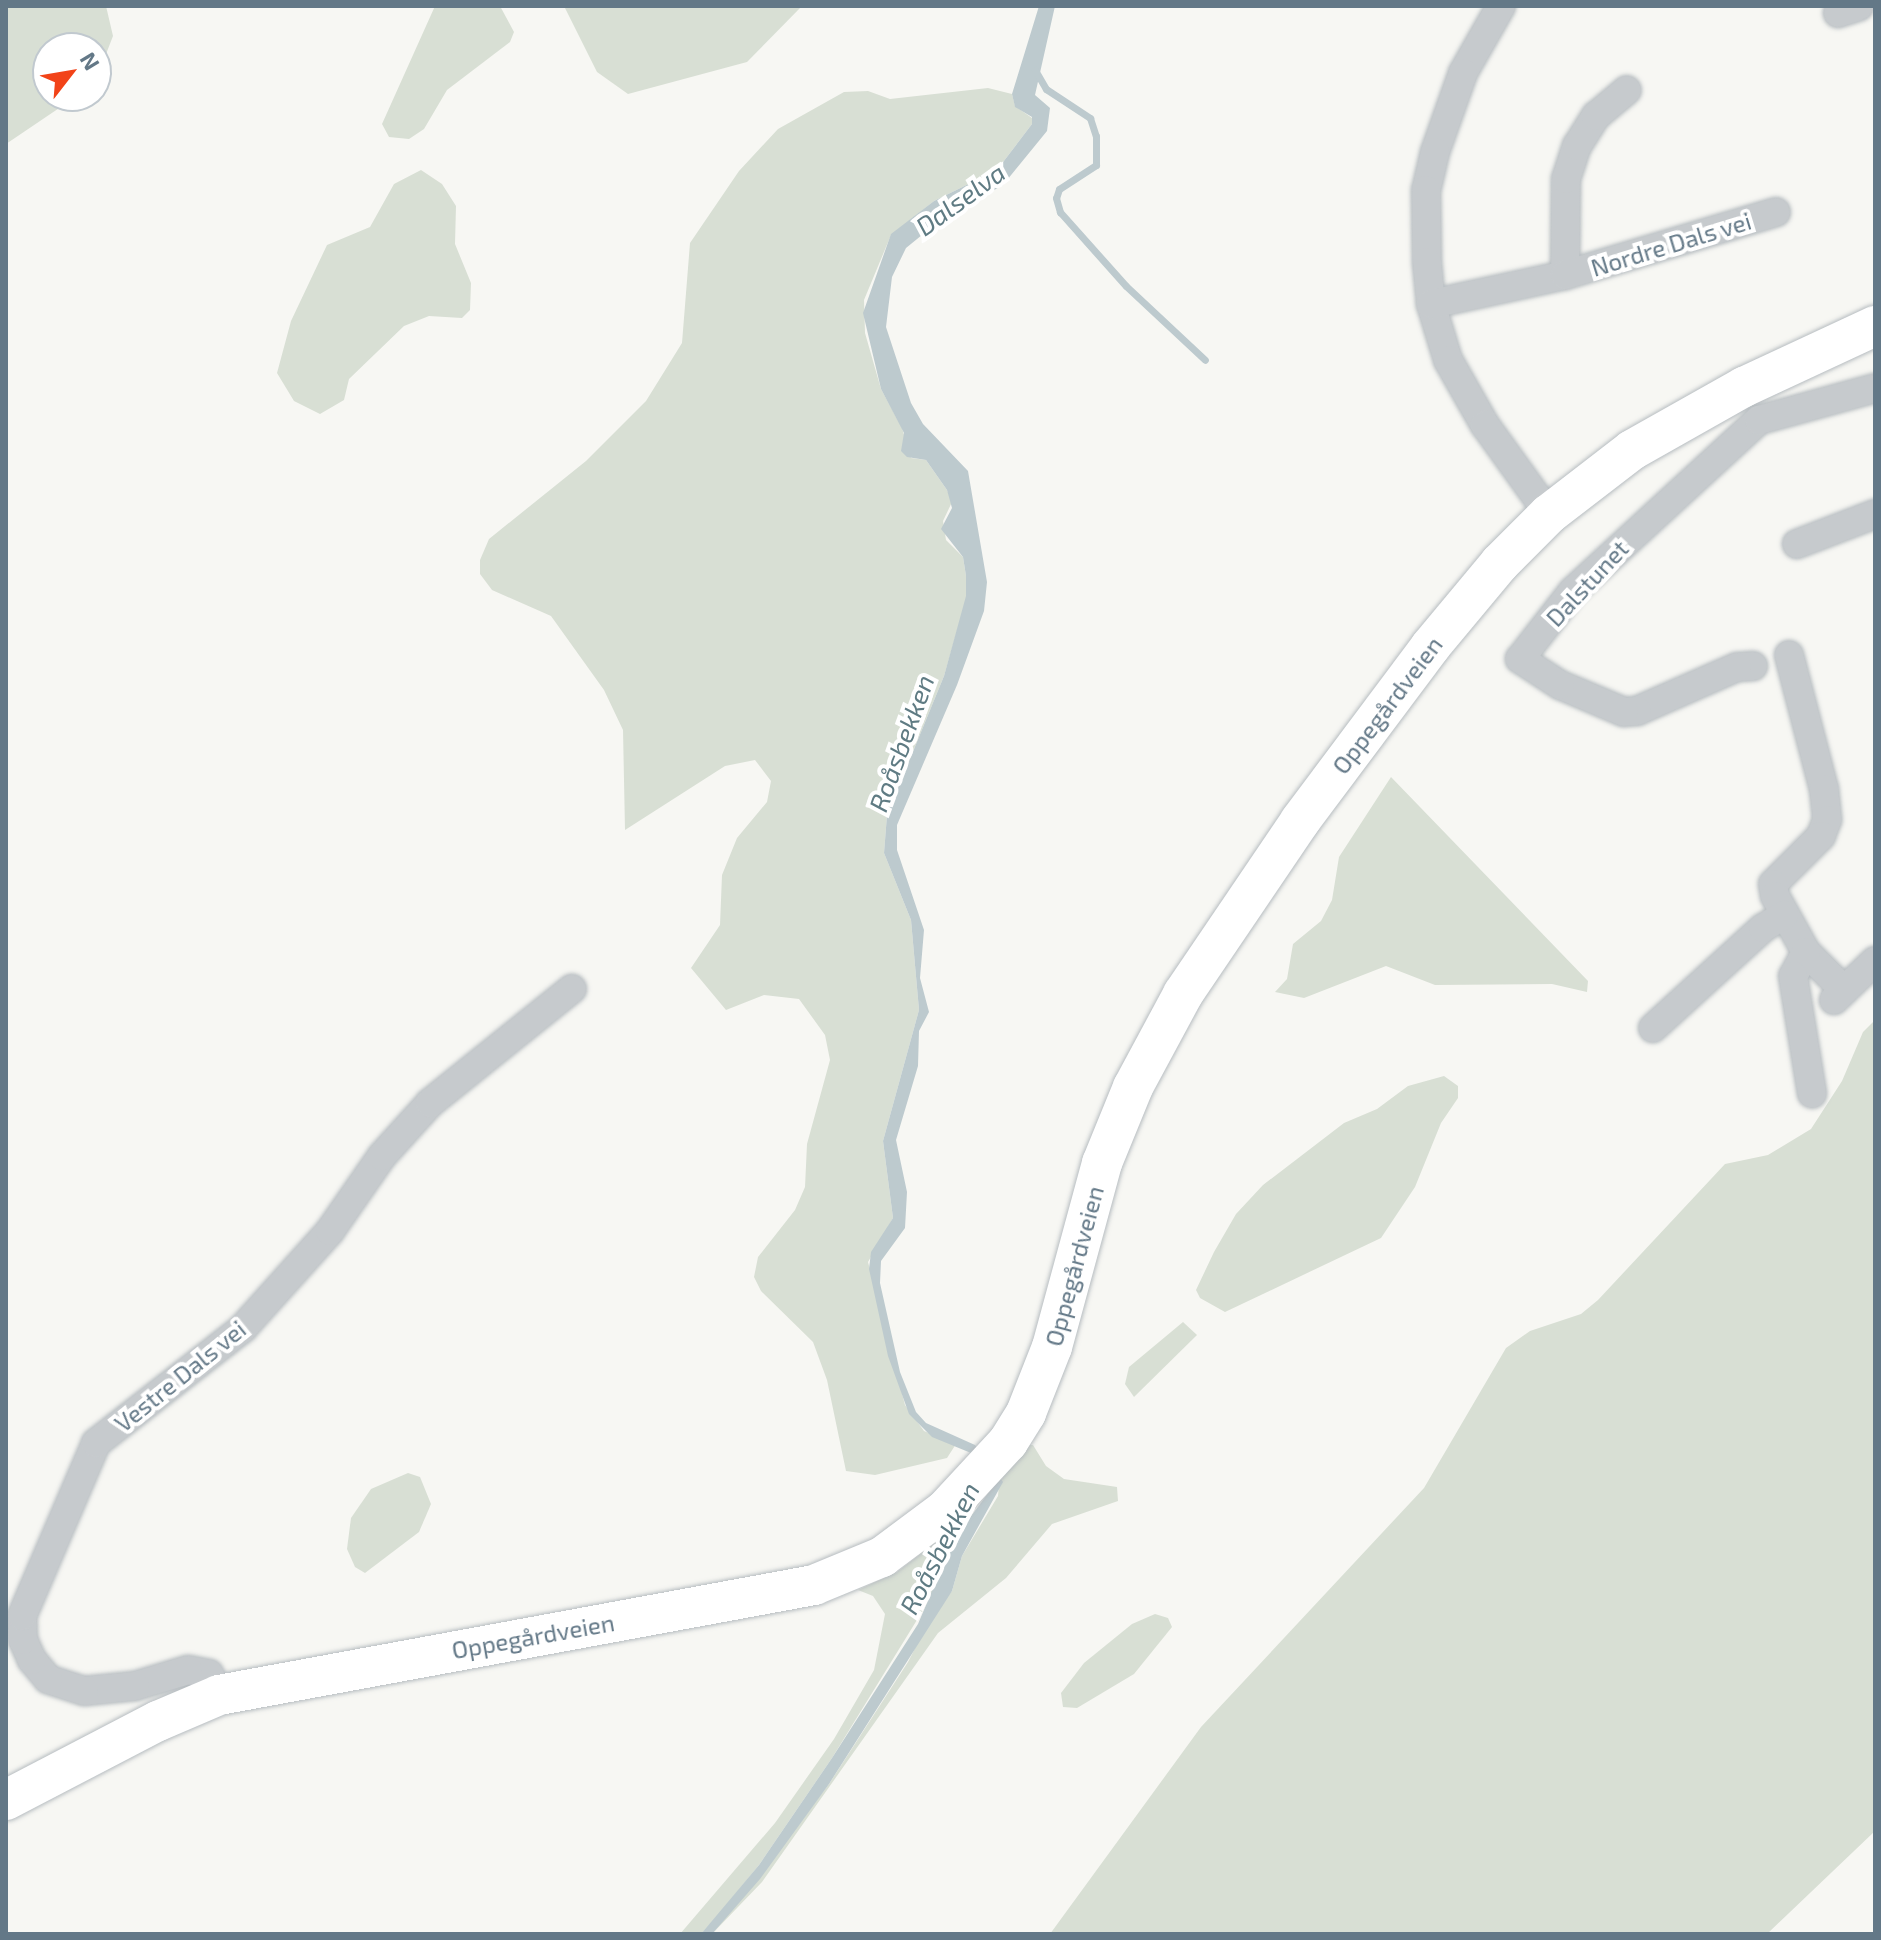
<!DOCTYPE html>
<meta charset="utf-8">
<style>
body{margin:0}
#map{position:relative;width:1881px;height:1940px;overflow:hidden;background:#f7f7f3;font-family:"Exo 2",sans-serif}
div>[style]{position:absolute}
.green>*{inset:0;background:#d8dfd4}
.water>*{inset:0;background:#bdcace}
.stream>*{height:7px;margin:-3.5px;padding:0 3.5px;transform-origin:3.5px;border-radius:3.5px;background:#bdcace}
.roads{filter:drop-shadow(0 0 2px #b6bcc0) drop-shadow(0 0 2px #b6bcc0)}
.minor>*{height:28px;margin:-14px;padding:0 14px;transform-origin:14px;border-radius:14px;background:#c6cacd}
.secondary>*{height:40px;margin:-20px;padding:0 20px;transform-origin:20px;border-radius:20px;background:#fff}
span{translate:-50% -50%;white-space:nowrap;text-align:center;line-height:1.15;-webkit-text-stroke:8px #fff;paint-order:stroke}
.street-label{font-size:24px;color:#637887}
.water-label{font-size:26px;color:#5f7b83;font-style:italic}
.frame{position:absolute;inset:0;border:8px solid #637887;pointer-events:none}
.north{position:absolute;left:32px;top:32px;width:80px;height:80px;box-sizing:border-box;background:#fff;border:2px solid #c1c9cf;border-radius:50%;rotate:59deg;font-size:22px;font-weight:700;line-height:32px;text-align:center;color:#637887}
.north::after{content:'';display:block;margin:auto;width:28px;height:36px;background:#f24318;clip-path:polygon(50% 0,100% 100%,50% 72%,0 100%)}
</style>
<div id="map">
<div class="green">
<i style="clip-path:polygon(6px 6px,106px 6px,113px 36px,96px 80px,96px 48px,48px 48px,48px 96px,77px 96px,6px 144px)"></i>
<i style="clip-path:polygon(435px 6px,500px 6px,514px 32px,510px 42px,447px 90px,424px 129px,409px 139px,389px 137px,382px 124px)"></i>
<i style="clip-path:polygon(564px 6px,802px 6px,747px 62px,628px 94px,597px 72px)"></i>
<i style="clip-path:polygon(988px 88px,1012px 94px,1015px 106px,1032px 118px,1032px 124px,997px 170px,934px 201px,891px 235px,864px 300px,865px 333px,881px 389px,902px 428px,911px 458px,926px 460px,947px 490px,952px 502px,943px 521px,946px 540px,963px 557px,966px 576px,967px 596px,944px 676px,887px 815px,884px 853px,911px 920px,919px 1010px,883px 1141px,893px 1218px,868px 1262px,905px 1405px,924px 1431px,956px 1444px,947px 1458px,875px 1475px,846px 1471px,827px 1380px,813px 1342px,761px 1291px,754px 1277px,758px 1257px,795px 1210px,805px 1187px,807px 1144px,830px 1060px,825px 1035px,799px 999px,764px 995px,726px 1010px,691px 968px,720px 925px,722px 875px,737px 838px,767px 802px,771px 781px,755px 760px,725px 766px,625px 830px,623px 730px,604px 690px,551px 616px,492px 590px,480px 574px,480px 560px,489px 539px,586px 461px,646px 401px,682px 343px,690px 243px,739px 171px,778px 129px,844px 92px,868px 91px,890px 99px)"></i>
<i style="clip-path:polygon(421px 170px,442px 184px,456px 206px,455px 244px,471px 283px,470px 310px,462px 318px,429px 316px,404px 326px,349px 379px,344px 400px,320px 414px,294px 401px,277px 373px,291px 321px,327px 245px,370px 227px,394px 184px)"></i>
<i style="clip-path:polygon(1391px 777px,1588px 981px,1587px 992px,1552px 984px,1435px 985px,1386px 966px,1304px 998px,1275px 992px,1287px 979px,1293px 944px,1321px 921px,1332px 900px,1339px 857px)"></i>
<i style="clip-path:polygon(1875px 1020px,1875px 1831px,1767px 1934px,1050px 1934px,1201px 1727px,1424px 1488px,1506px 1348px,1530px 1331px,1581px 1314px,1598px 1300px,1725px 1164px,1768px 1155px,1811px 1129px,1842px 1081px,1863px 1032px)"></i>
<i style="clip-path:polygon(1444px 1076px,1458px 1086px,1458px 1098px,1441px 1123px,1415px 1187px,1381px 1238px,1225px 1312px,1200px 1298px,1196px 1290px,1214px 1252px,1236px 1214px,1263px 1185px,1344px 1123px,1377px 1109px,1408px 1086px)"></i>
<i style="clip-path:polygon(1183px 1322px,1197px 1335px,1134px 1397px,1125px 1384px,1129px 1367px)"></i>
<i style="clip-path:polygon(1024px 1445px,1033px 1445px,1046px 1466px,1064px 1479px,1117px 1487px,1118px 1501px,1052px 1524px,1006px 1578px,938px 1633px,762px 1882px,712px 1934px,829px 1784px,908px 1662px,931px 1617px,952px 1591px,962px 1556px,998px 1496px,1000px 1473px)"></i>
<i style="clip-path:polygon(408px 1473px,420px 1477px,431px 1504px,419px 1532px,365px 1573px,355px 1567px,347px 1549px,351px 1518px,371px 1489px)"></i>
<i style="clip-path:polygon(935px 1543px,948px 1552px,936px 1589px,832px 1758px,759px 1865px,714px 1920px,701px 1934px,680px 1934px,775px 1823px,834px 1739px,874px 1670px,885px 1614px,873px 1596px,858px 1590px,897px 1572px)"></i>
<i style="clip-path:polygon(1155px 1614px,1168px 1618px,1172px 1627px,1134px 1674px,1077px 1708px,1063px 1707px,1061px 1693px,1084px 1663px,1132px 1624px)"></i>
</div>
<div class="water">
<i style="clip-path:polygon(1039px 6px,1055px 6px,1035px 95px,1050px 108px,1047px 131px,1003px 185px,938px 222px,906px 248px,892px 277px,886px 327px,911px 403px,923px 424px,968px 471px,987px 582px,984px 611px,957px 685px,897px 825px,897px 850px,924px 930px,920px 978px,929px 1012px,919px 1031px,918px 1066px,896px 1140px,907px 1192px,905px 1228px,881px 1261px,880px 1283px,900px 1372px,916px 1412px,926px 1423px,975px 1445px,1003px 1482px,962px 1556px,952px 1591px,829px 1784px,760px 1879px,712px 1934px,701px 1934px,759px 1865px,832px 1758px,918px 1624px,954px 1539px,992px 1488px,971px 1453px,932px 1437px,909px 1414px,888px 1356px,869px 1269px,871px 1252px,893px 1218px,883px 1141px,919px 1010px,911px 920px,884px 853px,887px 815px,944px 676px,966px 596px,966px 576px,963px 557px,941px 529px,952px 508px,947px 490px,926px 460px,907px 457px,901px 451px,904px 433px,881px 389px,863px 313px,891px 234px,934px 201px,997px 170px,1032px 124px,1032px 117px,1015px 107px,1012px 94px)"></i>
</div>
<div class="stream">
<i style="left:1035px;top:70px;width:22px;rotate:60deg"></i>
<i style="left:1046px;top:89px;width:53px;rotate:33.4deg"></i>
<i style="left:1090px;top:118px;width:19px;rotate:72deg"></i>
<i style="left:1096px;top:136px;width:29px;rotate:90deg"></i>
<i style="left:1096px;top:165px;width:44px;rotate:147deg"></i>
<i style="left:1059px;top:189px;width:9px;rotate:108deg"></i>
<i style="left:1056px;top:198px;width:15px;rotate:74deg"></i>
<i style="left:1060px;top:212px;width:99px;rotate:48.3deg"></i>
<i style="left:1126px;top:286px;width:108px;rotate:43.1deg"></i>
</div>
<div class="roads">
<div class="minor">
<i style="left:1501px;top:6px;width:77px;rotate:119.6deg"></i>
<i style="left:1463px;top:73px;width:84px;rotate:109.5deg"></i>
<i style="left:1435px;top:152px;width:39px;rotate:103deg"></i>
<i style="left:1426px;top:190px;width:72px;rotate:89.2deg"></i>
<i style="left:1427px;top:262px;width:42px;rotate:84.6deg"></i>
<i style="left:1431px;top:304px;width:59px;rotate:73.1deg"></i>
<i style="left:1448px;top:360px;width:75px;rotate:60.4deg"></i>
<i style="left:1485px;top:425px;width:110px;rotate:54.3deg"></i>
<i style="left:1838px;top:13px;width:22px;rotate:-18deg"></i>
<i style="left:1565px;top:275px;width:96px;rotate:-89.4deg"></i>
<i style="left:1566px;top:179px;width:35px;rotate:-72deg"></i>
<i style="left:1577px;top:146px;width:36px;rotate:-58deg"></i>
<i style="left:1596px;top:116px;width:40px;rotate:-40deg"></i>
<i style="left:1431px;top:304px;width:137px;rotate:-12.2deg"></i>
<i style="left:1565px;top:275px;width:220px;rotate:-16.6deg"></i>
<i style="left:1797px;top:544px;width:84px;rotate:-21deg"></i>
<i style="left:1789px;top:655px;width:138px;rotate:75.4deg"></i>
<i style="left:1824px;top:789px;width:31px;rotate:84deg"></i>
<i style="left:1827px;top:820px;width:17px;rotate:111deg"></i>
<i style="left:1821px;top:836px;width:68px;rotate:135deg"></i>
<i style="left:1773px;top:884px;width:12px;rotate:81deg"></i>
<i style="left:1775px;top:896px;width:64px;rotate:61deg"></i>
<i style="left:1806px;top:952px;width:54px;rotate:45deg"></i>
<i style="left:1753px;top:666px;width:16px;rotate:176deg"></i>
<i style="left:1737px;top:667px;width:109px;rotate:156.3deg"></i>
<i style="left:1637px;top:711px;width:13px;rotate:176deg"></i>
<i style="left:1624px;top:712px;width:69px;rotate:-157.1deg"></i>
<i style="left:1560px;top:685px;width:48px;rotate:-147deg"></i>
<i style="left:1520px;top:659px;width:86px;rotate:-52.1deg"></i>
<i style="left:1573px;top:591px;width:253px;rotate:-42.6deg"></i>
<i style="left:1759px;top:420px;width:120px;rotate:-15.4deg"></i>
<i style="left:1806px;top:952px;width:27px;rotate:118deg"></i>
<i style="left:1793px;top:976px;width:119px;rotate:80.8deg"></i>
<i style="left:1834px;top:1000px;width:57px;rotate:-43.6deg"></i>
<i style="left:1653px;top:1028px;width:149px;rotate:-42.3deg"></i>
<i style="left:1763px;top:928px;width:25px;rotate:-32deg"></i>
<i style="left:219px;top:1695px;width:23px;rotate:-115deg"></i>
<i style="left:209px;top:1674px;width:21px;rotate:-169deg"></i>
<i style="left:188px;top:1670px;width:55px;rotate:163.2deg"></i>
<i style="left:135px;top:1686px;width:51px;rotate:174.4deg"></i>
<i style="left:84px;top:1691px;width:38px;rotate:-162deg"></i>
<i style="left:48px;top:1679px;width:25px;rotate:-130deg"></i>
<i style="left:32px;top:1660px;width:22px;rotate:-114deg"></i>
<i style="left:23px;top:1640px;width:24px;rotate:-92deg"></i>
<i style="left:22px;top:1616px;width:188px;rotate:-66.8deg"></i>
<i style="left:96px;top:1443px;width:187px;rotate:-38deg"></i>
<i style="left:243px;top:1328px;width:130px;rotate:-48.1deg"></i>
<i style="left:330px;top:1231px;width:91px;rotate:-55.3deg"></i>
<i style="left:382px;top:1156px;width:72px;rotate:-47.8deg"></i>
<i style="left:430px;top:1103px;width:182px;rotate:-38.8deg"></i>
</div>
<div class="secondary">
<i style="left:6px;top:1800px;width:171px;rotate:-27.5deg"></i>
<i style="left:158px;top:1721px;width:66px;rotate:-23.1deg"></i>
<i style="left:219px;top:1695px;width:605px;rotate:-10.47deg"></i>
<i style="left:814px;top:1585px;width:74px;rotate:-22.4deg"></i>
<i style="left:882px;top:1557px;width:79px;rotate:-36.7deg"></i>
<i style="left:945px;top:1510px;width:93px;rotate:-47.2deg"></i>
<i style="left:1008px;top:1442px;width:34px;rotate:-58deg"></i>
<i style="left:1026px;top:1413px;width:71px;rotate:-68.5deg"></i>
<i style="left:1052px;top:1347px;width:191px;rotate:-74.8deg"></i>
<i style="left:1102px;top:1163px;width:82px;rotate:-67.8deg"></i>
<i style="left:1133px;top:1087px;width:106px;rotate:-61.7deg"></i>
<i style="left:1183px;top:994px;width:209px;rotate:-55.9deg"></i>
<i style="left:1300px;top:821px;width:217px;rotate:-53.2deg"></i>
<i style="left:1430px;top:647px;width:109px;rotate:-50.2deg"></i>
<i style="left:1500px;top:563px;width:69px;rotate:-45deg"></i>
<i style="left:1549px;top:514px;width:105px;rotate:-37.6deg"></i>
<i style="left:1632px;top:450px;width:129px;rotate:-29.4deg"></i>
<i style="left:1744px;top:387px;width:145px;rotate:-25deg"></i>
</div>
</div>
<div class="street-label">
<span style="left:1671px;top:244px;rotate:-17deg">Nordre Dals vei</span>
<span style="left:1587px;top:583px;rotate:-47deg">Dalstunet</span>
<span style="left:1387px;top:705px;rotate:-53deg">Oppegårdveien</span>
<span style="left:1074px;top:1266px;rotate:-75deg">Oppegårdveien</span>
<span style="left:180px;top:1376px;rotate:-39deg">Vestre Dals vei</span>
<span style="left:533px;top:1636px;rotate:-10deg">Oppegårdveien</span>
</div>
<div class="water-label">
<span style="left:960px;top:199px;rotate:-36deg">Dalselva</span>
<span style="left:901px;top:743px;rotate:-70deg">Roåsbekken</span>
<span style="left:939px;top:1548px;rotate:-63deg">Roåsbekken</span>
</div>
<div class="frame"></div>
<div class="north">N</div>
</div>
